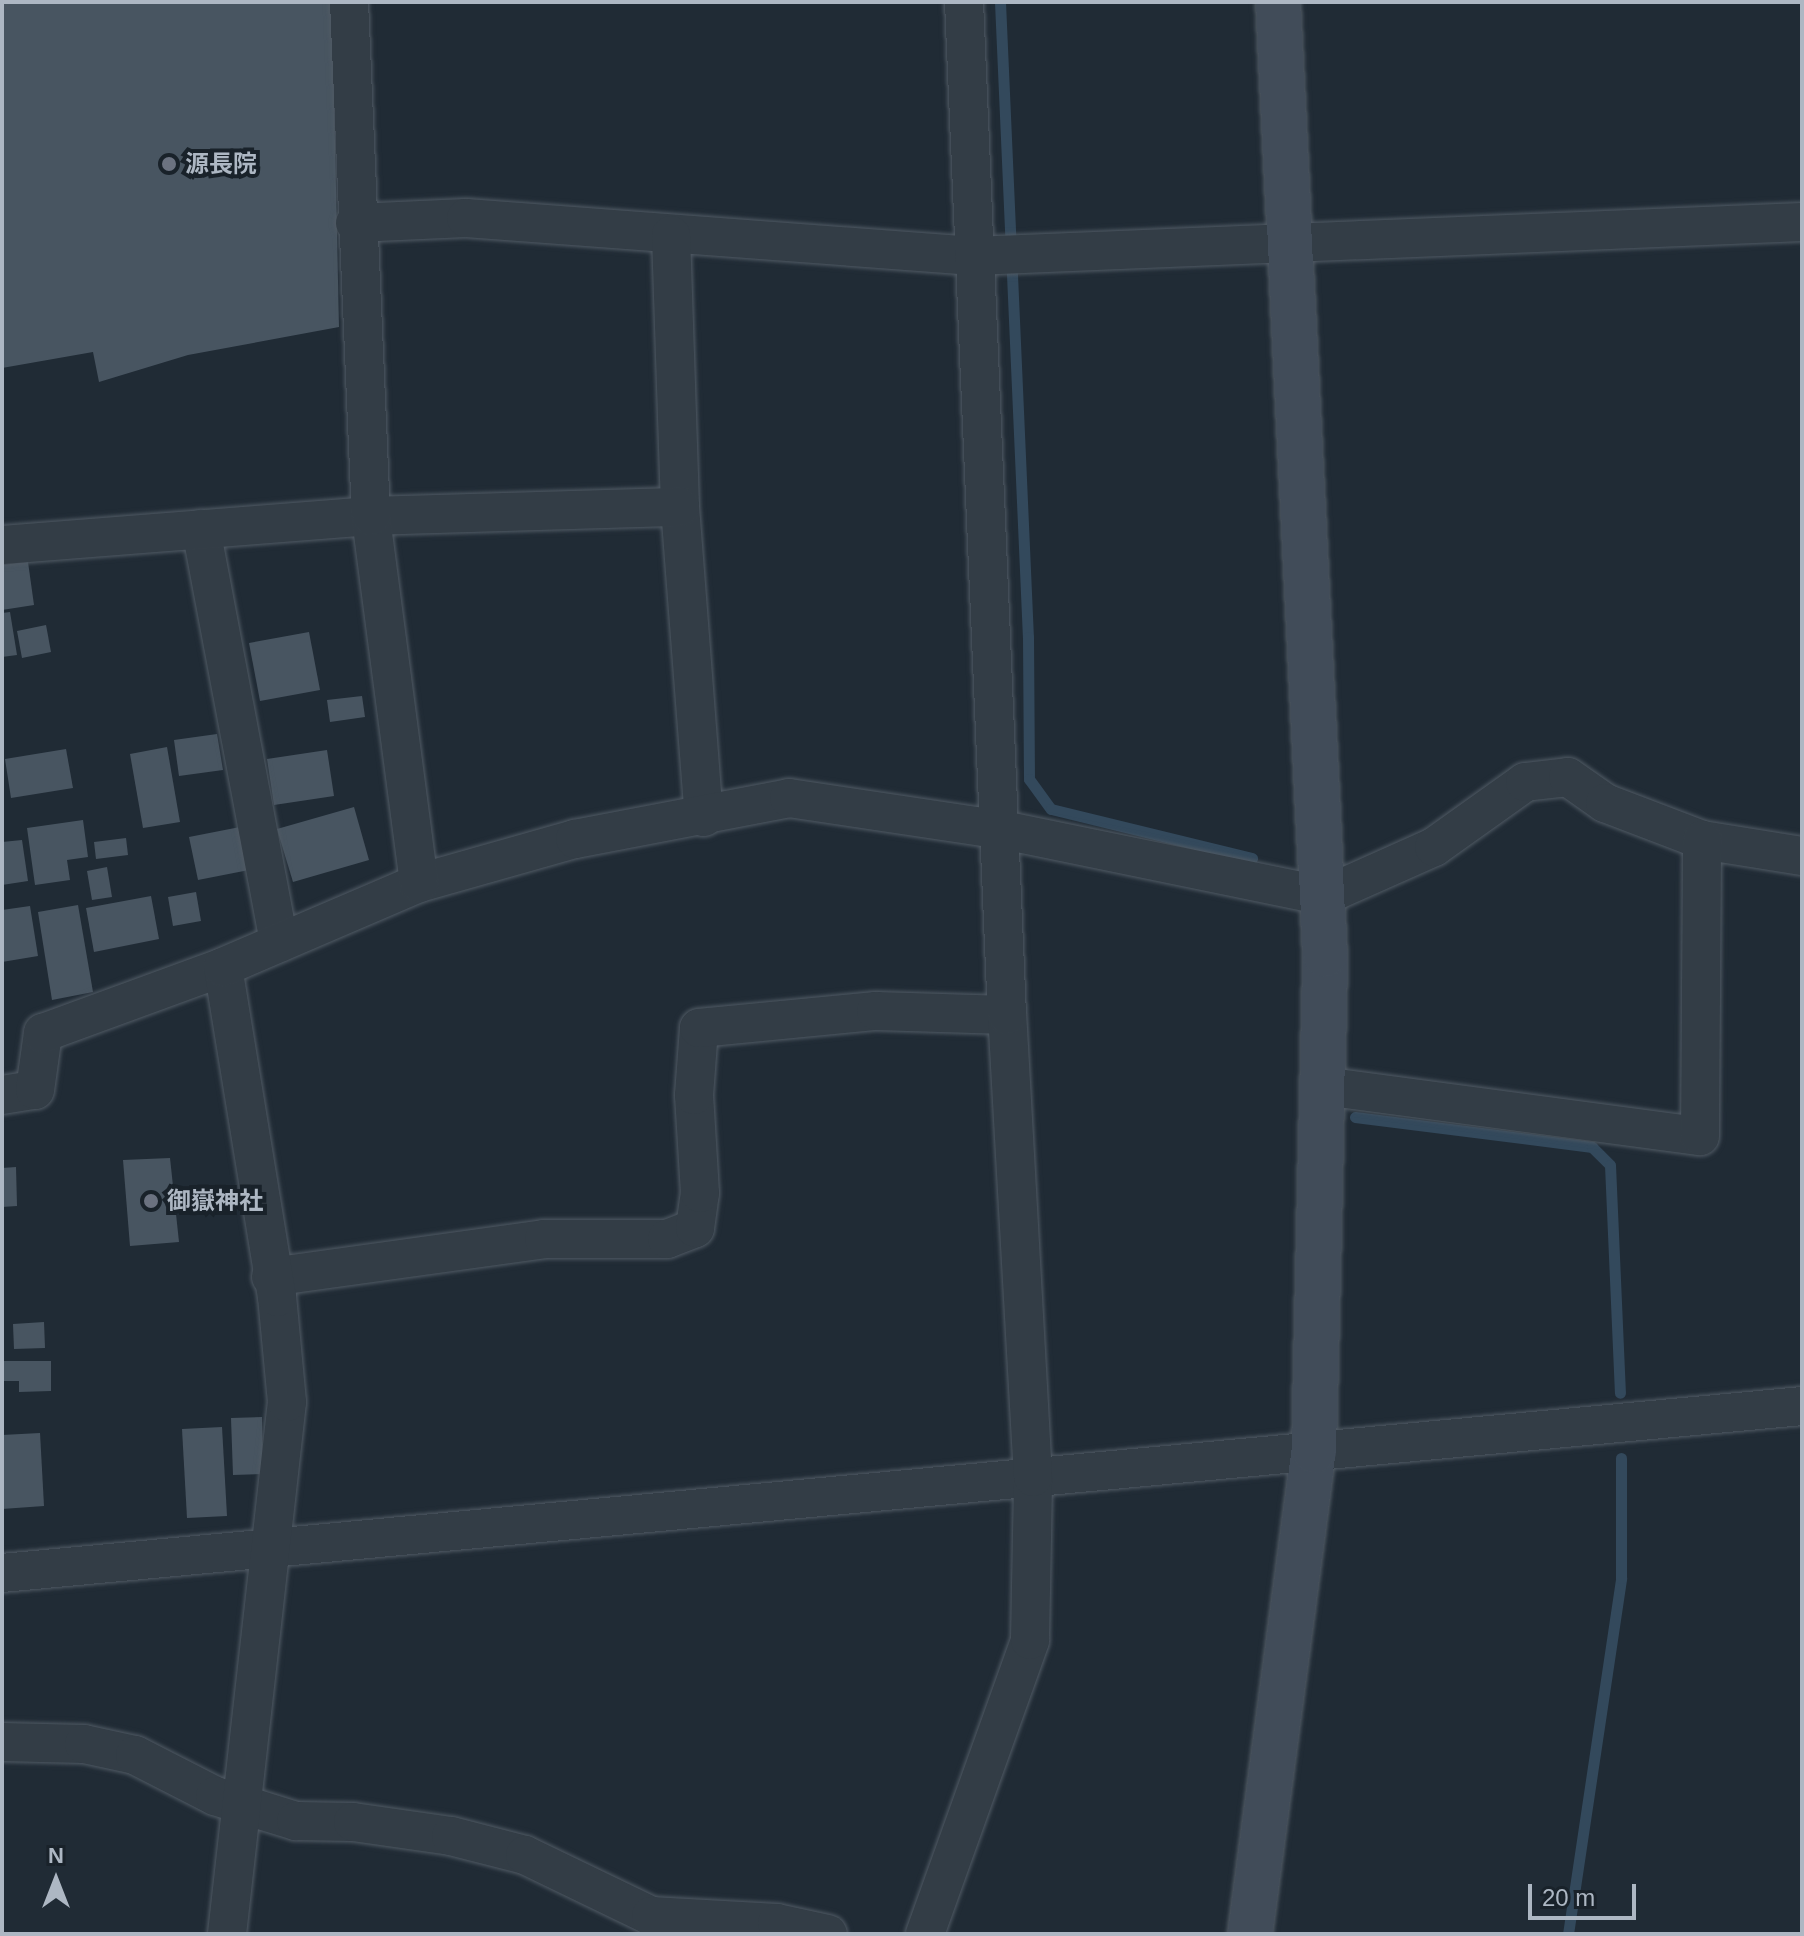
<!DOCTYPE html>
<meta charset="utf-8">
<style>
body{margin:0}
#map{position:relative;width:1804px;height:1936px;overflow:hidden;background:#202b35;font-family:Helvetica,"Noto Sans JP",sans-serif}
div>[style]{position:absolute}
.stream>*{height:11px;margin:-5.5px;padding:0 5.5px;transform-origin:5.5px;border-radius:5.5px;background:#33495c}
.building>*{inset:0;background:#485561}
.roads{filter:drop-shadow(0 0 2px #505a64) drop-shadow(0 0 2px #505a64)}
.street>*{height:38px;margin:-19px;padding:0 19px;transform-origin:19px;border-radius:19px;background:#333d46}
.secondary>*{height:44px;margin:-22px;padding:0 22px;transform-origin:22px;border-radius:22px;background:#414c59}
.dots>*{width:22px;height:22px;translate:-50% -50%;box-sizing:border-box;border:4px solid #19222a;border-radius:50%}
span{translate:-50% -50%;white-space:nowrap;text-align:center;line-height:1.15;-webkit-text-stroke:8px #19222a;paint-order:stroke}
.poi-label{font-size:24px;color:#adb7c3;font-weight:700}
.left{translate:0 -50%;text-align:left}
.frame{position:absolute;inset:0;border:4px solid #adb7c3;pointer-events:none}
.north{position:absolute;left:16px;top:1840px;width:80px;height:80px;-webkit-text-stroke:6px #19222a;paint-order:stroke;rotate:0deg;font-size:22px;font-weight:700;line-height:32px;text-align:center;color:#adb7c3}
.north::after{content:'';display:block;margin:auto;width:28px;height:36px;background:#adb7c3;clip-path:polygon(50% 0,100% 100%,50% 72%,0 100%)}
.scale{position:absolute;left:1528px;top:1884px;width:108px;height:36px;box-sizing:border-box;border:4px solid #adb7c3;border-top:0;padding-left:10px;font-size:24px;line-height:28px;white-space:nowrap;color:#adb7c3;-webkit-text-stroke:6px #19222a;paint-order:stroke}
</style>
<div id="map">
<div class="stream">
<i style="left:1000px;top:2px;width:636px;rotate:87.48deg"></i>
<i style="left:1028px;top:637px;width:142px;rotate:89.6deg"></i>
<i style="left:1029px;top:779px;width:37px;rotate:54deg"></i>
<i style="left:1051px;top:809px;width:207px;rotate:13.7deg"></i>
<i style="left:1355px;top:1117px;width:239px;rotate:7.2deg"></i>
<i style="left:1592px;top:1147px;width:25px;rotate:45deg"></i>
<i style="left:1610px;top:1165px;width:228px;rotate:87.5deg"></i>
<i style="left:1568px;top:1934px;width:360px;rotate:-81.5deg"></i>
<i style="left:1621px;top:1578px;width:120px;rotate:-90deg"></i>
</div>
<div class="building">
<i style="clip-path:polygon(2px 2px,332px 2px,339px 327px,188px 355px,99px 382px,93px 352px,2px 368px)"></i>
<i style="clip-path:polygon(28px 562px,34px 605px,2px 610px,2px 565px)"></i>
<i style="clip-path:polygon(10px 612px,17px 655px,2px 657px,2px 613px)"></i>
<i style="clip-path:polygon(46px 625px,51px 652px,22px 658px,17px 631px)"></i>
<i style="clip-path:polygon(309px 632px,320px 690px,260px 701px,249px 643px)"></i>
<i style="clip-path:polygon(362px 696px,365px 717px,330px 722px,327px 700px)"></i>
<i style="clip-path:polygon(217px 734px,223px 770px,179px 776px,174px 740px)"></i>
<i style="clip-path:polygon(167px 747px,180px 822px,143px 828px,130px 754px)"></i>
<i style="clip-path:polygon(66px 749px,73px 788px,11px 798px,5px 759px)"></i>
<i style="clip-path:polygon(327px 750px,334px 796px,274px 805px,267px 759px)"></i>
<i style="clip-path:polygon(354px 807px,369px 860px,293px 882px,277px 829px)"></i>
<i style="clip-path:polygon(83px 820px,88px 857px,67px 860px,70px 880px,35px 885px,27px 828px)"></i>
<i style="clip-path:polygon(240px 827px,249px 870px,198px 880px,189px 837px)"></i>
<i style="clip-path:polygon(126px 838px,128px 855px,96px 859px,94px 842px)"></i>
<i style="clip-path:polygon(22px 840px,28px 881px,2px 885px,2px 842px)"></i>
<i style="clip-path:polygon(107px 867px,112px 897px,92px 900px,87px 871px)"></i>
<i style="clip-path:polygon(196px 892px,201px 921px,173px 926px,168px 897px)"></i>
<i style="clip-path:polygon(151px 896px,159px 939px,94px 952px,86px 908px)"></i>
<i style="clip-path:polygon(78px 905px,93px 992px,52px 1000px,38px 912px)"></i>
<i style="clip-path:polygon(30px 906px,38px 956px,2px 962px,2px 910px)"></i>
<i style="clip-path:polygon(170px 1158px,179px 1242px,130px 1246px,123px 1160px)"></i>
<i style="clip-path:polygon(16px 1167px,17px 1206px,2px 1207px,2px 1168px)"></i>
<i style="clip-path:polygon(44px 1322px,45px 1348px,14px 1349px,13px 1324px)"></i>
<i style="clip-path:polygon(2px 1361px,51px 1361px,51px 1391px,19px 1392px,19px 1381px,2px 1381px)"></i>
<i style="clip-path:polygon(262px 1417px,263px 1474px,233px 1475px,231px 1418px)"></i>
<i style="clip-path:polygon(222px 1427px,227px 1516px,187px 1518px,182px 1429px)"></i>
<i style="clip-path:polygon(40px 1433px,44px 1506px,2px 1509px,2px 1435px)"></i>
</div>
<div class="roads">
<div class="street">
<i style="left:355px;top:223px;width:111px;rotate:-2.6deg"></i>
<i style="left:466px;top:218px;width:509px;rotate:4.28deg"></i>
<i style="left:974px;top:256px;width:829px;rotate:-2.35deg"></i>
<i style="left:671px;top:235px;width:272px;rotate:88.1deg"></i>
<i style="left:680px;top:507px;width:311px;rotate:85.6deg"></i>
<i style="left:201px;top:529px;width:421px;rotate:79.3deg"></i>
<i style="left:2px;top:545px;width:370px;rotate:-4.5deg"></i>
<i style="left:371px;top:516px;width:309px;rotate:-1.7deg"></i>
<i style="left:419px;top:883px;width:162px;rotate:-15.8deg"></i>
<i style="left:575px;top:839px;width:218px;rotate:-10.8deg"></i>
<i style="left:789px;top:798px;width:216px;rotate:8.5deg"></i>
<i style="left:1003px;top:830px;width:328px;rotate:11.6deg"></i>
<i style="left:1324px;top:896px;width:120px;rotate:-24deg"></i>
<i style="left:1434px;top:847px;width:112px;rotate:-35.5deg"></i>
<i style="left:1525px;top:782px;width:43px;rotate:-6.6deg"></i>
<i style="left:1568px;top:777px;width:45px;rotate:35.1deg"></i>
<i style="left:1605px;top:803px;width:104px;rotate:20.9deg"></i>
<i style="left:1702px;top:840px;width:101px;rotate:9.1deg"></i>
<i style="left:1323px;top:1086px;width:380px;rotate:7.6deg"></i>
<i style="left:1700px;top:1136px;width:296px;rotate:-89.6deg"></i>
<i style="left:2px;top:1095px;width:33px;rotate:-9deg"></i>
<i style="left:35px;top:1090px;width:58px;rotate:-82deg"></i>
<i style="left:43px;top:1033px;width:192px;rotate:-20.1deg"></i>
<i style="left:271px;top:1277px;width:276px;rotate:-7.9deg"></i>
<i style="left:544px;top:1239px;width:123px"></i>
<i style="left:667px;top:1239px;width:30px;rotate:-21deg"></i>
<i style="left:695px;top:1228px;width:35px;rotate:-82deg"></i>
<i style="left:700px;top:1193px;width:98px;rotate:-93.5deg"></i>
<i style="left:694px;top:1095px;width:67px;rotate:-85.7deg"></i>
<i style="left:699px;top:1028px;width:178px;rotate:-5.5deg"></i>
<i style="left:876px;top:1011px;width:131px;rotate:1.7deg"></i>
<i style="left:2px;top:1573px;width:1808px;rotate:-5.3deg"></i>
<i style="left:2px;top:1742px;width:82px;rotate:1.4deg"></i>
<i style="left:84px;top:1744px;width:52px;rotate:12.2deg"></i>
<i style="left:135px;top:1755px;width:90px;rotate:27.1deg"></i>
<i style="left:215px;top:1796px;width:85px;rotate:17.2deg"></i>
<i style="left:296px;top:1821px;width:57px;rotate:1deg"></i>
<i style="left:353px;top:1822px;width:99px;rotate:8.1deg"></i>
<i style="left:451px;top:1836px;width:76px;rotate:14.4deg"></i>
<i style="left:525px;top:1855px;width:140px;rotate:25.8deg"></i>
<i style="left:651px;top:1916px;width:126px;rotate:3.2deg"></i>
<i style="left:777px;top:1923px;width:52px;rotate:12.2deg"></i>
<i style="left:227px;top:1934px;width:535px;rotate:-83.57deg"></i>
<i style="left:287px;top:1402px;width:105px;rotate:-95.4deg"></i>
<i style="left:277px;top:1297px;width:334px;rotate:-99.3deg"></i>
<i style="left:223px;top:967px;width:213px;rotate:-23.2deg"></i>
<i style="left:419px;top:883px;width:370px;rotate:-97.5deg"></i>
<i style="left:371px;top:516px;width:514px;rotate:-92.45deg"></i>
<i style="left:925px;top:1934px;width:312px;rotate:-70.3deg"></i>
<i style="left:1030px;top:1640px;width:163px;rotate:-88.9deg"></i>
<i style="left:1033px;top:1477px;width:463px;rotate:-93.2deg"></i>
<i style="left:1007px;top:1015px;width:1014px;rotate:-92.43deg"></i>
</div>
<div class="secondary">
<i style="left:1250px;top:1934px;width:487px;rotate:-82.5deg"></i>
<i style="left:1314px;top:1451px;width:496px;rotate:-88.7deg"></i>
<i style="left:1325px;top:955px;width:954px;rotate:-92.82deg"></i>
</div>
</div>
<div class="dots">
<i style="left:169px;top:164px;background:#6b7280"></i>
<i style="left:151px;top:1201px;background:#6b7280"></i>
</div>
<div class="poi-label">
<span class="left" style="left:185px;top:164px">源長院</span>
<span class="left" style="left:167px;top:1201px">御嶽神社</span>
</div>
<div class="frame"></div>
<div class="north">N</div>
<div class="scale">20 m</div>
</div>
